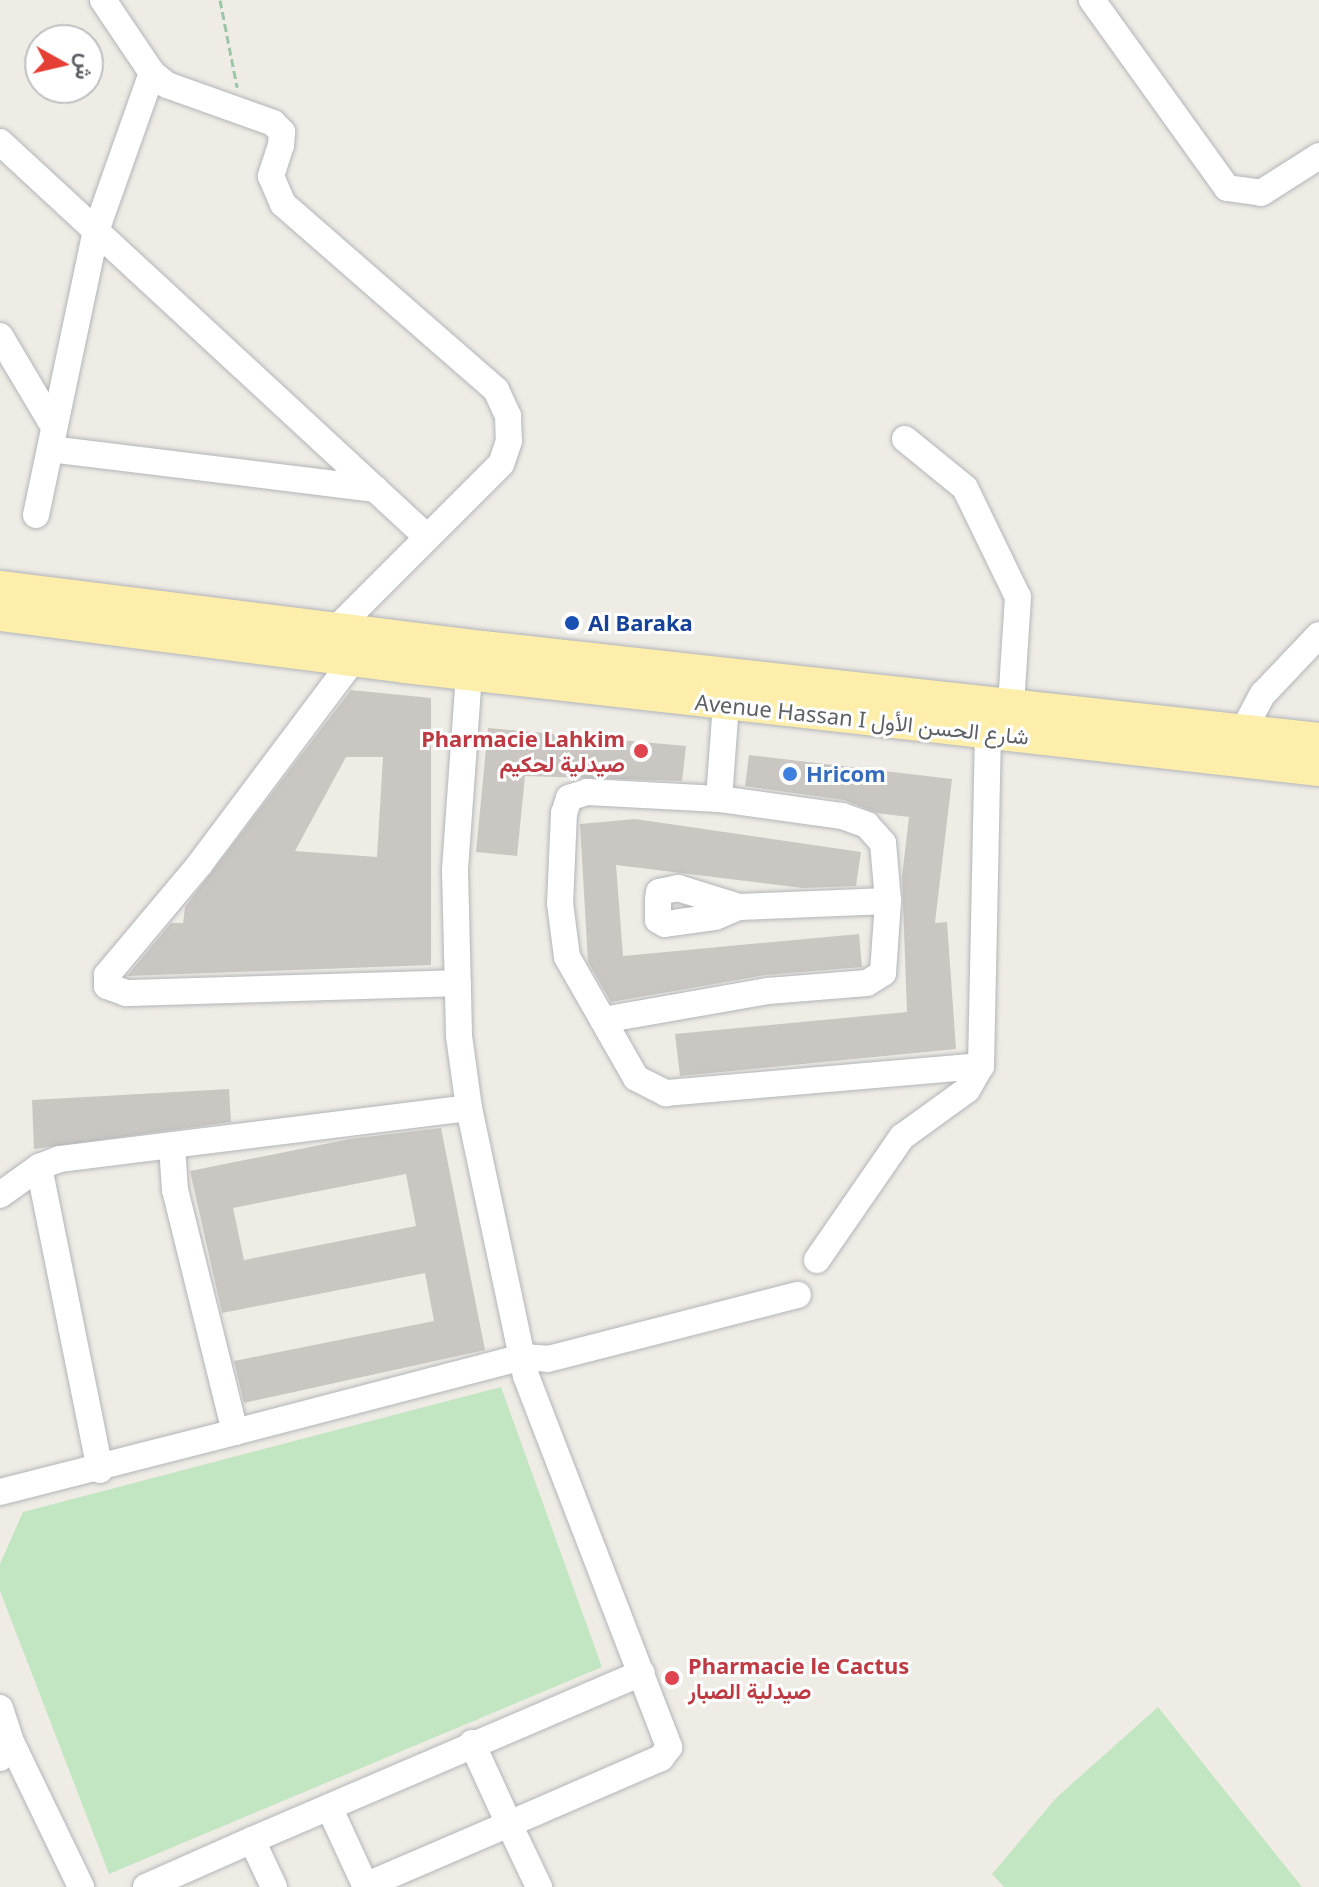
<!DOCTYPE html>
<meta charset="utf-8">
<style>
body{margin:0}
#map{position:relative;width:1319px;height:1887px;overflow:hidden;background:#efece5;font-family:"Noto Sans",Vazirmatn,sans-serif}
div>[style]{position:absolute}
.green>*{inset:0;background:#c3e6c2}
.building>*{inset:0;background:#cac7c2}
.path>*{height:3px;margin-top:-1.5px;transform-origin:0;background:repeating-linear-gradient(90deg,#9cc6a7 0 8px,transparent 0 12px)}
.roads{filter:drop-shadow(0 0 2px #b2b5b9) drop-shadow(0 0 2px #b2b5b9)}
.minor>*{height:26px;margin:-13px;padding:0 13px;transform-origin:13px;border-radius:13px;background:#fff}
.major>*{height:32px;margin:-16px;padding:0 16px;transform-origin:16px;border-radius:16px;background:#fdeeac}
.dots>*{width:22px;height:22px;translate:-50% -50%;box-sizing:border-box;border:4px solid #fff;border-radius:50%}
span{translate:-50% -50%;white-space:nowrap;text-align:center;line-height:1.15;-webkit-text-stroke:6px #fff;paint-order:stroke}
.transit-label{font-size:22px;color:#164399;font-weight:700}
.left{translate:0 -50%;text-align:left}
.street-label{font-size:22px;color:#5d6165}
.health-label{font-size:22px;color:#be3a42;font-weight:700}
.right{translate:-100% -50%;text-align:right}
.shop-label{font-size:22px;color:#366cbe;font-weight:700}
.north{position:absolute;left:24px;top:24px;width:80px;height:80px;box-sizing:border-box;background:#fff;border:2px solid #bec0c1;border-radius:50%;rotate:98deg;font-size:22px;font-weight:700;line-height:32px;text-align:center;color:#5d6165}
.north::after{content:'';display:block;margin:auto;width:28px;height:36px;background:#e53f35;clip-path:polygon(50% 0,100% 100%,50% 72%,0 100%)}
</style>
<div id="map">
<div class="green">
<i style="clip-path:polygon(501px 1387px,602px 1667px,109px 1874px,0 1591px,0 1564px,23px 1512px)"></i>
<i style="clip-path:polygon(1158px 1707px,1302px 1887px,1004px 1887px,992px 1874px,1057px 1797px)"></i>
</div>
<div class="building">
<i style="clip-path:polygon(evenodd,351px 690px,431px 698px,431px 965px,127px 976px,171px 923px,183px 923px,185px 907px,351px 690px,346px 757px,383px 757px,377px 857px,295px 851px,346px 757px)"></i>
<i style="clip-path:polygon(488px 728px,686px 746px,682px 781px,525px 776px,517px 856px,476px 852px)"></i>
<i style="clip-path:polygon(749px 755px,952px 779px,935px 923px,947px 922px,956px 1049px,680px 1076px,675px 1034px,907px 1012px,902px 876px,909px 817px,877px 813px,844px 800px,745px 786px)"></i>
<i style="clip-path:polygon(635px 819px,861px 852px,856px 886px,803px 888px,616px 865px,623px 956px,859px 934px,862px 967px,765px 975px,611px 1002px,588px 962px,580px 824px)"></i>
<i style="clip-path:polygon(229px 1089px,231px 1122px,34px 1149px,32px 1100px)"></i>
<i style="clip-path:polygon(evenodd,441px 1128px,485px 1350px,244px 1403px,234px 1361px,434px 1321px,425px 1273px,222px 1313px,190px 1171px,350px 1139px,441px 1128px,406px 1174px,416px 1226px,244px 1260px,233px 1208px,406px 1174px)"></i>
</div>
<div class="path">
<i style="left:220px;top:0;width:89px;rotate:78.9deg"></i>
</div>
<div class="roads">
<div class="minor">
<i style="left:103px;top:0;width:88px;rotate:56.1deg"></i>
<i style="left:152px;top:73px;width:19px;rotate:39deg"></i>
<i style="left:167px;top:85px;width:113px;rotate:19.7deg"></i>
<i style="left:273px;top:123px;width:13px;rotate:45deg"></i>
<i style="left:282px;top:132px;width:13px;rotate:94deg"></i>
<i style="left:281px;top:145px;width:33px;rotate:108deg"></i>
<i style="left:271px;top:176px;width:30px;rotate:67deg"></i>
<i style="left:283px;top:204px;width:283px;rotate:41.1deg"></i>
<i style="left:496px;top:390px;width:29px;rotate:65deg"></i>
<i style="left:508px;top:416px;width:25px;rotate:88deg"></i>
<i style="left:509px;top:441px;width:24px;rotate:109deg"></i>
<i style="left:501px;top:464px;width:232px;rotate:135deg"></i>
<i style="left:1092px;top:0;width:231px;rotate:54.3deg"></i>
<i style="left:1227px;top:188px;width:34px;rotate:8deg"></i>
<i style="left:1261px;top:193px;width:69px;rotate:-32.5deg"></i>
<i style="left:0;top:142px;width:582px;rotate:42.77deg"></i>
<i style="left:0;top:336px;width:106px;rotate:59.3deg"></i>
<i style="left:905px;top:439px;width:77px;rotate:39.2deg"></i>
<i style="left:965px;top:488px;width:121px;rotate:64.1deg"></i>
<i style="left:1018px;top:597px;width:109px;rotate:93.7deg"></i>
<i style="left:50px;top:449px;width:328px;rotate:7deg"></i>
<i style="left:36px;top:515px;width:290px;rotate:-78.1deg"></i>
<i style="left:96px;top:231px;width:168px;rotate:-70.5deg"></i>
<i style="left:353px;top:660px;width:255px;rotate:126.9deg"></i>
<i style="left:200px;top:864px;width:145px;rotate:130deg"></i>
<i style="left:107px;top:975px;width:11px;rotate:90deg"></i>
<i style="left:107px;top:986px;width:20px;rotate:20deg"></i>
<i style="left:126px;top:993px;width:332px;rotate:-1.7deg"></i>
<i style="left:469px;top:674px;width:196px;rotate:94.1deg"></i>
<i style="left:455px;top:870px;width:166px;rotate:88.6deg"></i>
<i style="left:459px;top:1036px;width:73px;rotate:82.1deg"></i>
<i style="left:469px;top:1108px;width:274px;rotate:78deg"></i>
<i style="left:526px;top:1376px;width:398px;rotate:68.9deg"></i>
<i style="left:669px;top:1747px;width:14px;rotate:126deg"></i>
<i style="left:661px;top:1758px;width:166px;rotate:156.5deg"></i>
<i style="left:509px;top:1824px;width:89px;rotate:-114.6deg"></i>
<i style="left:1244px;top:729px;width:40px;rotate:-62deg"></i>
<i style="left:1263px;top:694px;width:81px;rotate:-46.5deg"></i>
<i style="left:719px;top:799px;width:132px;rotate:-177deg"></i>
<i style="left:587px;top:792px;width:19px;rotate:162deg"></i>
<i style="left:569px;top:798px;width:16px;rotate:108deg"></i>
<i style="left:564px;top:813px;width:90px;rotate:92.5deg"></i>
<i style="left:560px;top:903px;width:54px;rotate:82.6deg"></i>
<i style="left:567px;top:957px;width:139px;rotate:60.3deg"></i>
<i style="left:636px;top:1078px;width:34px;rotate:27deg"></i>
<i style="left:666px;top:1093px;width:316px;rotate:-4.9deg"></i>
<i style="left:981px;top:1066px;width:332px;rotate:-88.8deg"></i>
<i style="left:739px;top:907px;width:64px;rotate:-162.7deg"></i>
<i style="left:678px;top:888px;width:19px;rotate:168deg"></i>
<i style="left:659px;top:892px;width:8px;rotate:97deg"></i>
<i style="left:658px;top:900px;width:20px;rotate:90deg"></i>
<i style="left:658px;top:920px;width:8px;rotate:30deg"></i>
<i style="left:665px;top:924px;width:50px;rotate:-8deg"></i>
<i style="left:715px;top:917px;width:26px;rotate:-23deg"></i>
<i style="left:739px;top:907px;width:149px;rotate:-2.3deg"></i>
<i style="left:603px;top:1020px;width:168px;rotate:-10deg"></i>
<i style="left:768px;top:991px;width:99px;rotate:-4.6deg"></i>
<i style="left:867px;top:983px;width:19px;rotate:-32deg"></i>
<i style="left:883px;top:973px;width:72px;rotate:-86deg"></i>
<i style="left:888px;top:901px;width:58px;rotate:-94.9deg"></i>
<i style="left:883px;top:843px;width:24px;rotate:-132deg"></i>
<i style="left:867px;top:825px;width:27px;rotate:-160deg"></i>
<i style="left:842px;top:816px;width:124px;rotate:-172.1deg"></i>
<i style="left:719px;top:799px;width:95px;rotate:-85.8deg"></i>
<i style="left:39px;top:1167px;width:309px;rotate:78.6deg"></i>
<i style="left:0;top:1195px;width:48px;rotate:-35.7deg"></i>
<i style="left:39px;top:1167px;width:22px;rotate:-21deg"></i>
<i style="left:60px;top:1159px;width:412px;rotate:-7.1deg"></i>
<i style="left:817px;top:1260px;width:150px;rotate:-55.4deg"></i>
<i style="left:902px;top:1137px;width:80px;rotate:-35.9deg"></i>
<i style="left:967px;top:1090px;width:28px;rotate:-60deg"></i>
<i style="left:235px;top:1432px;width:297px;rotate:-14.6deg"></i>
<i style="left:522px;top:1357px;width:26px;rotate:4deg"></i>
<i style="left:548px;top:1359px;width:258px;rotate:-14.4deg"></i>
<i style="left:0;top:1492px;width:243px;rotate:-14.3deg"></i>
<i style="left:235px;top:1432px;width:249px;rotate:-103.9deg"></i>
<i style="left:175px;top:1190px;width:44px;rotate:-93.9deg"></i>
<i style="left:0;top:1708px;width:38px;rotate:72deg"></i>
<i style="left:0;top:1758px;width:18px;rotate:-49deg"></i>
<i style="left:12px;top:1744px;width:159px;rotate:64.2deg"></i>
<i style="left:329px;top:1807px;width:88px;rotate:65.2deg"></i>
<i style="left:365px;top:1886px;width:157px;rotate:-23.3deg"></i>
<i style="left:509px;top:1824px;width:70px;rotate:64.5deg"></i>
<i style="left:146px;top:1887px;width:116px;rotate:-23.9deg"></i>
<i style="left:274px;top:1887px;width:52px;rotate:-115.1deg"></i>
<i style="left:252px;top:1840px;width:424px;rotate:-23.2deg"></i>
</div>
<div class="major">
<i style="left:0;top:587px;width:487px;rotate:7.1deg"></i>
<i style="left:483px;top:647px;width:841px;rotate:6.28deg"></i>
<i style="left:0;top:615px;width:408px;rotate:7.3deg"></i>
<i style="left:405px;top:667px;width:920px;rotate:6.43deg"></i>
</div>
</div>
<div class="dots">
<i style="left:572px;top:623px;background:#1a4fb4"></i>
<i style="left:641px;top:751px;background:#e0444e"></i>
<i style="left:790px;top:774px;background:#3f7fe0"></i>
<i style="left:672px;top:1678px;background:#e0444e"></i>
</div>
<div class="transit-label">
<span class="left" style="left:588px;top:623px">Al Baraka</span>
</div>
<div class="street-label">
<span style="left:862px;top:719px;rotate:6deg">Avenue Hassan I شارع الحسن الأول</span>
</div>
<div class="health-label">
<span class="right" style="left:625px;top:751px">Pharmacie Lahkim<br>صيدلية لحكيم</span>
<span class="left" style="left:688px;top:1678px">Pharmacie le Cactus<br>صيدلية الصبار</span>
</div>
<div class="shop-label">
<span class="left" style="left:806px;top:774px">Hricom</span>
</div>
<div class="north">ش</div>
</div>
